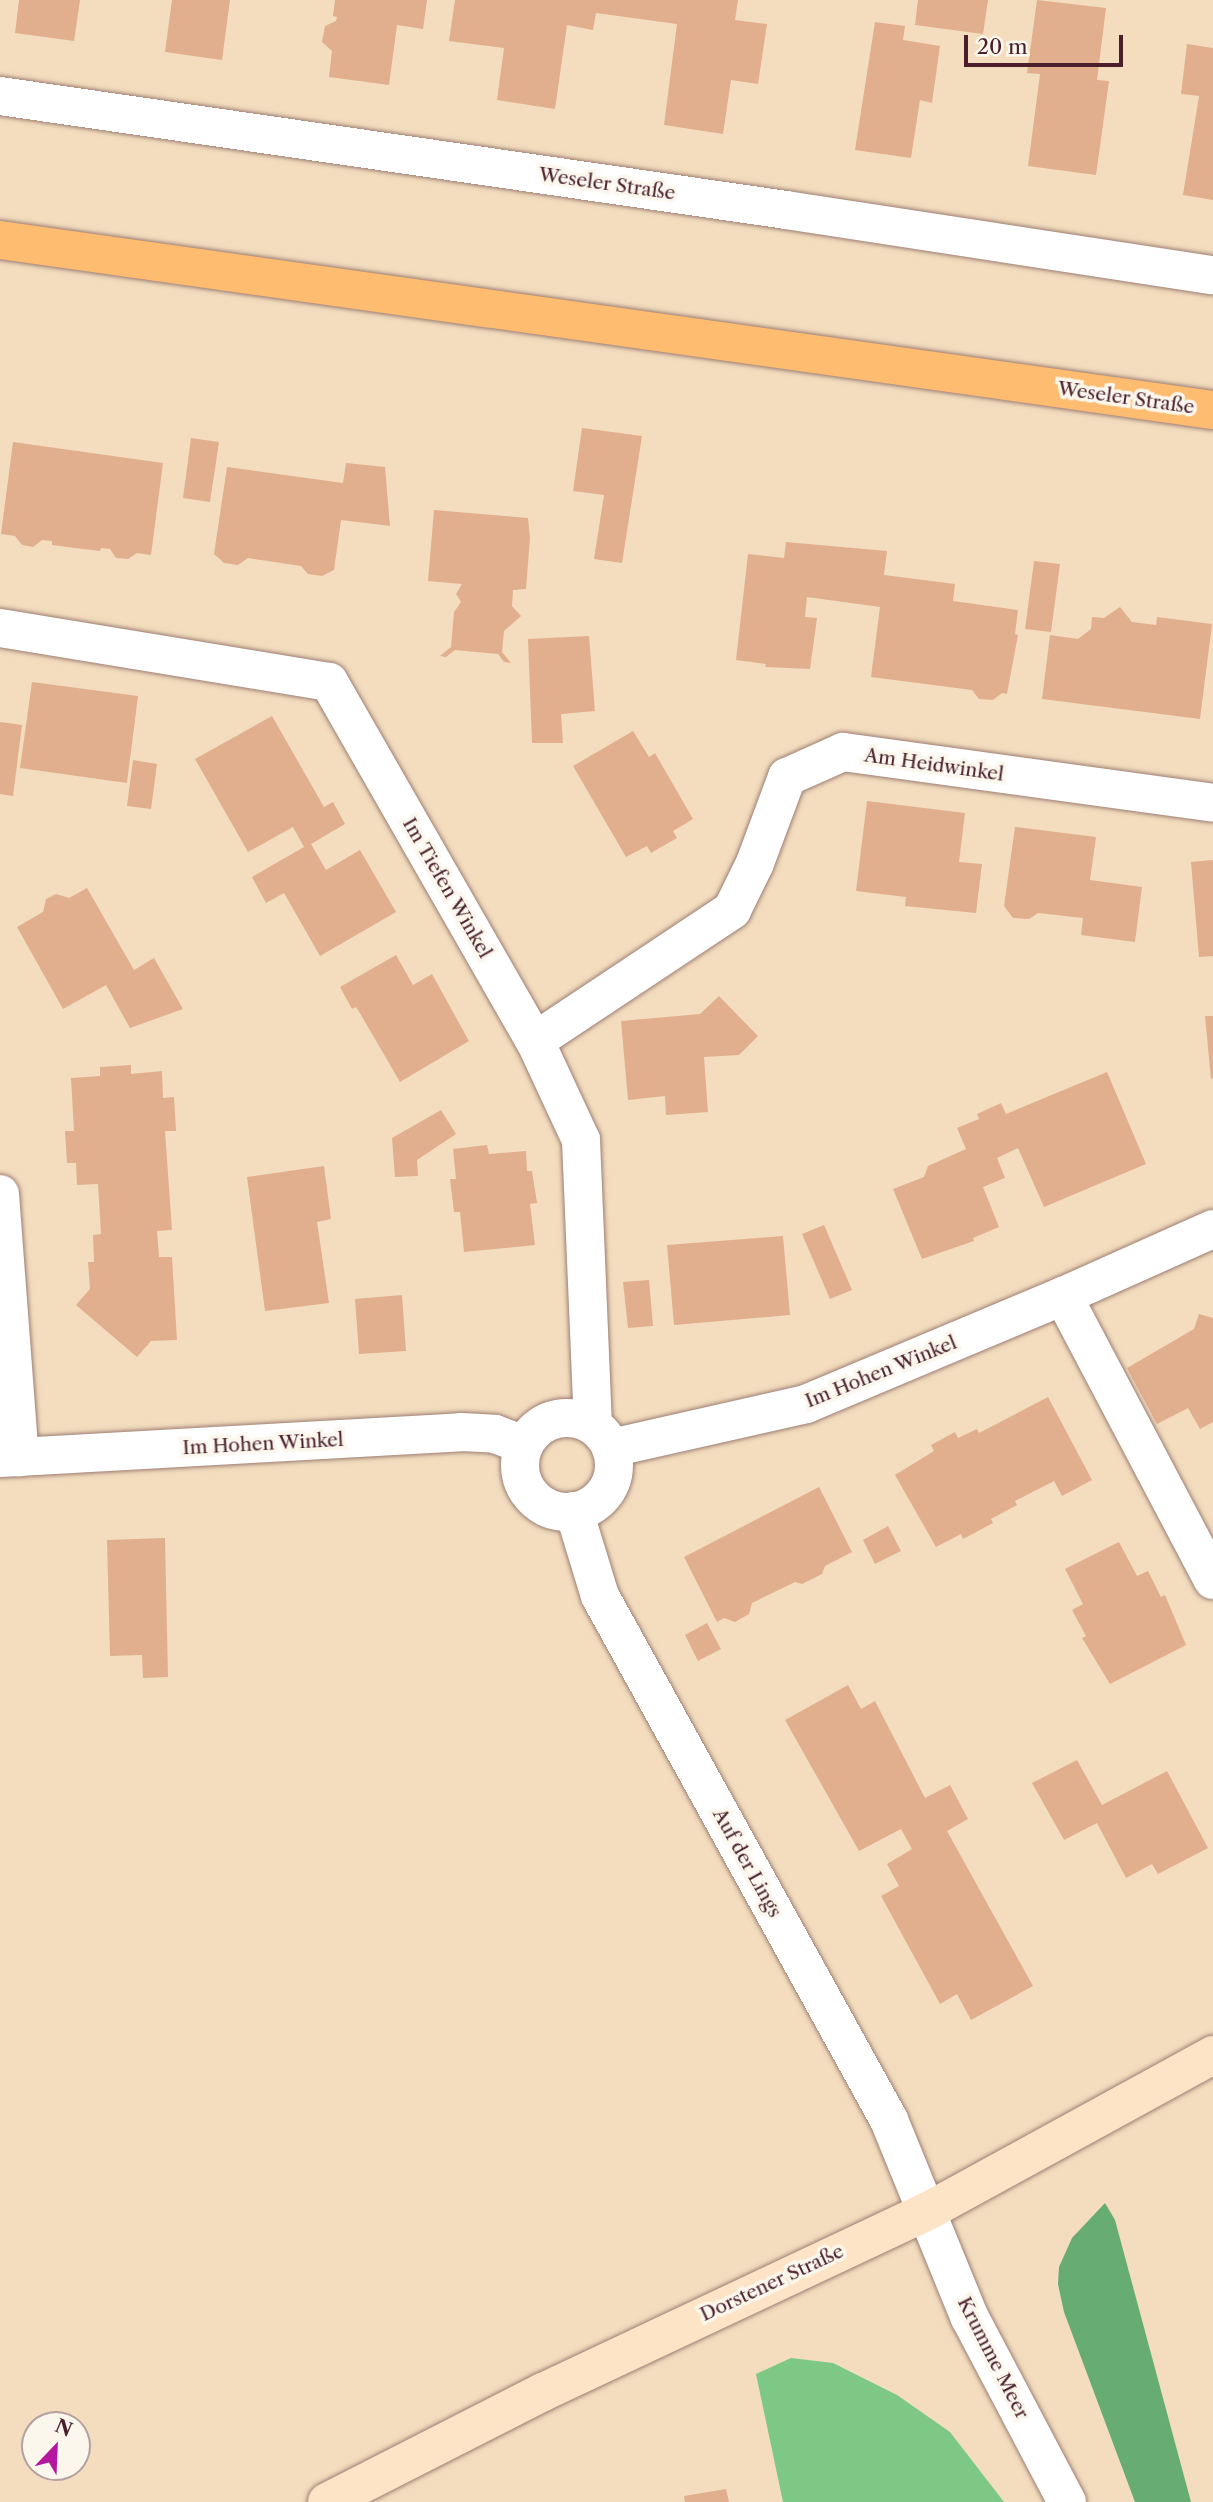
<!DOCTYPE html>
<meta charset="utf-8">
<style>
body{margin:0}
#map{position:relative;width:1213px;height:2502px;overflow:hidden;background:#f3ddbe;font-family:"Libre Caslon Text",serif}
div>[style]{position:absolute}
.green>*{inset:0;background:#7ec886}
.forest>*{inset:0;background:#66ac73}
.building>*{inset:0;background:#e1af8e}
.roads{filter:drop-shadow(0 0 2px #9e7e74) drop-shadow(0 0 2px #9e7e74)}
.street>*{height:38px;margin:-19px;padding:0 19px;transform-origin:19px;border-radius:19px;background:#fff}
.street>.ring{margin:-19px;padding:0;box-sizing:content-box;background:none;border:38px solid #fff;border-radius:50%}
.secondary>*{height:38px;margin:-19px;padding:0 19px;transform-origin:19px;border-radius:19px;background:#fee4c6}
.primary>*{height:38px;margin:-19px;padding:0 19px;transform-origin:19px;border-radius:19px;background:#fdbc70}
span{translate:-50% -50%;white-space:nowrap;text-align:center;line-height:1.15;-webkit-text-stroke:7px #fbf7ec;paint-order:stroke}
.street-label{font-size:19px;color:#4a1f2b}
.north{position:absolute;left:21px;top:2411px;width:70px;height:70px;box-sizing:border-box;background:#fbf7ec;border:2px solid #b4a19f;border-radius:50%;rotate:23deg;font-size:19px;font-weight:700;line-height:28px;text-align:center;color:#4a1f2b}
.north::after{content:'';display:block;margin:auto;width:24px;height:32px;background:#b5179e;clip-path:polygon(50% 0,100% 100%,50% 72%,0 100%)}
.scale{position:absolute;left:964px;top:35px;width:159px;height:32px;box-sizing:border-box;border:4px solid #4a1f2b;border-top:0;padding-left:9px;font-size:21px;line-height:24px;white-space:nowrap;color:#4a1f2b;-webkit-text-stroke:5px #fbf7ec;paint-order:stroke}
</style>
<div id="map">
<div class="green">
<i style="clip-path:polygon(791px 2358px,833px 2363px,897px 2395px,950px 2432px,1004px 2502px,783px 2502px,756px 2374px)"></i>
</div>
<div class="forest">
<i style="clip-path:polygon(1105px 2203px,1115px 2220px,1191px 2502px,1135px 2502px,1064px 2312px,1058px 2284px,1059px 2267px,1072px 2238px)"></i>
</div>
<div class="building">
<i style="clip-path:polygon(19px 0,80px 0,74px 41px,15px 33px)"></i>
<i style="clip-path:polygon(172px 0,230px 0,222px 60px,165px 52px)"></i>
<i style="clip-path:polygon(335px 0,427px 0,423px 29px,397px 25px,389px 85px,329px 77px,332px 51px,322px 42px,325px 26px,336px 21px,337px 17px,333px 16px)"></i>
<i style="clip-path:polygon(455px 0,738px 0,735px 20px,767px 24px,758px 84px,731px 80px,723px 134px,664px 125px,677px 24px,596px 13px,593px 30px,567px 25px,555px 109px,497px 100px,504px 48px,449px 41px)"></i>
<i style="clip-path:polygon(918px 0,988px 0,983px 34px,915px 25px)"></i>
<i style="clip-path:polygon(1037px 0,1106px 8px,1097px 80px,1109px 81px,1096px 175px,1028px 166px,1040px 74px,1027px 73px)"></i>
<i style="clip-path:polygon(875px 22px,905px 26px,903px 40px,940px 46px,932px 103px,920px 100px,911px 158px,855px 150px)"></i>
<i style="clip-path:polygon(1187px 44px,1213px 48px,1213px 200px,1183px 195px,1199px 96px,1181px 94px)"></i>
<i style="clip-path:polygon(582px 428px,642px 436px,622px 563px,594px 559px,604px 495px,573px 491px)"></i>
<i style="clip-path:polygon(191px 438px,219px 442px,210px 502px,183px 498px)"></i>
<i style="clip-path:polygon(13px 442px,163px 463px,151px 555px,137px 553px,128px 559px,116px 558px,110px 549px,101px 548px,100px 551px,75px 548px,52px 545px,52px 541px,42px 540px,33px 547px,22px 545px,15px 536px,1px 534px)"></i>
<i style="clip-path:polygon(346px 463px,385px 467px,390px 526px,341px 520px,334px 570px,322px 576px,308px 574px,301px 566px,248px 558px,238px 565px,224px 563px,214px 554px,227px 467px,343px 483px)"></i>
<i style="clip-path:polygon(434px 510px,528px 518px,530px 538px,526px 589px,513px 590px,512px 606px,521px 616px,504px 631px,502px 652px,511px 663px,504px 662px,498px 654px,455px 650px,446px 657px,440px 656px,451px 647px,454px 612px,461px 602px,456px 594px,462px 584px,428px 581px)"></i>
<i style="clip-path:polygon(786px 542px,887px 551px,884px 575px,955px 584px,953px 601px,1018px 610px,1015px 634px,1018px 635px,1007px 694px,1002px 693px,993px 700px,979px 699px,972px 690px,871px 677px,880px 607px,807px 597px,805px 617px,817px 618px,810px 669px,765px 667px,766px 664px,736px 660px,748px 554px,784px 558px)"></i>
<i style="clip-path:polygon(1034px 561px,1060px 564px,1051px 632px,1025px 629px)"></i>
<i style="clip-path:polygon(1120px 607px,1132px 622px,1156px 625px,1157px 617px,1212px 624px,1200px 719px,1042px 699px,1050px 635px,1078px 639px,1091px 629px,1092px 617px,1104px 618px)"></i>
<i style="clip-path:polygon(589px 636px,595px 711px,561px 714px,563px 743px,532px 743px,528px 639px)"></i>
<i style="clip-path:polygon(32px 682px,138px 696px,127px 783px,20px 768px)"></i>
<i style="clip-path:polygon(272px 716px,324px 807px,333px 802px,345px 824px,311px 844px,326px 870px,360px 850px,396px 912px,320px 956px,284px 893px,266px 903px,252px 877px,304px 847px,293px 827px,248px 852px,195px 759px)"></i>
<i style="clip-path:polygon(0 722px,22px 725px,13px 796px,0 794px)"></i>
<i style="clip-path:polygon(633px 731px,649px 757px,655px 753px,693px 819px,673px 831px,677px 838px,651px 853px,647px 846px,626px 857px,573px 766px)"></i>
<i style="clip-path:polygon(133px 760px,157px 764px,151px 809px,127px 806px)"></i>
<i style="clip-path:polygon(867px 801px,965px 813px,959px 862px,982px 864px,976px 913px,905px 906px,906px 897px,856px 891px)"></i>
<i style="clip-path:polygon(1015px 827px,1096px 837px,1090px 880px,1142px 887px,1135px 942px,1081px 935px,1083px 918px,1038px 913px,1029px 919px,1013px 918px,1004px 906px)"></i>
<i style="clip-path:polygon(1213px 860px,1213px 956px,1199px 957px,1191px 862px)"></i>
<i style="clip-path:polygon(87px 888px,134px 970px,154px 958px,183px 1009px,130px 1028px,106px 985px,63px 1009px,17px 927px,43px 912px,46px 899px,56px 894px,69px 898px)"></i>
<i style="clip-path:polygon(396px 955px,413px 985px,432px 974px,469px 1041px,400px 1082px,361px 1015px,356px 1007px,352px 1009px,340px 987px)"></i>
<i style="clip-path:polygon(719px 996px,758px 1036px,739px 1055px,704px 1057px,708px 1112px,666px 1115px,665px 1096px,628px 1100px,621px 1021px,700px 1014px)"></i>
<i style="clip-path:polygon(1205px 1016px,1213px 1016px,1213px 1078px,1211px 1079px)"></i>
<i style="clip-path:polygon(131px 1065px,131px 1074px,162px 1071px,163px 1098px,174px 1097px,176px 1131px,165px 1131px,172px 1230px,157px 1231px,159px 1257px,172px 1257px,177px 1340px,151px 1341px,137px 1357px,76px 1305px,90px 1289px,88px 1262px,94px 1262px,93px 1235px,101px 1234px,98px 1184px,77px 1185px,76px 1163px,67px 1163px,65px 1131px,74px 1131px,71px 1078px,100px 1076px,100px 1067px)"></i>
<i style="clip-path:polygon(1107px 1072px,1146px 1164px,1044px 1207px,1018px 1148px,997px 1158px,1005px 1178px,983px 1187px,999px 1227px,973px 1238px,974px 1241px,922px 1259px,893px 1189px,924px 1177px,928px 1166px,966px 1149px,957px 1128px,979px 1119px,977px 1114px,1001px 1103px,1006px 1114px)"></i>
<i style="clip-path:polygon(441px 1110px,456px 1134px,417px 1160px,418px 1176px,395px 1177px,392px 1138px)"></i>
<i style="clip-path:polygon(487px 1145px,489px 1154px,526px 1151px,527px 1171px,532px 1171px,537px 1203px,530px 1204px,535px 1245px,464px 1252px,460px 1212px,454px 1212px,450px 1179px,456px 1179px,453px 1149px)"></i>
<i style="clip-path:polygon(324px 1166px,331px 1219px,317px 1222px,329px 1303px,265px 1311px,247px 1177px)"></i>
<i style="clip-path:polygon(824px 1225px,852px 1290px,830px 1299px,802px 1234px)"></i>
<i style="clip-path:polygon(783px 1236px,790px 1315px,674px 1325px,667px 1245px)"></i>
<i style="clip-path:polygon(649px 1280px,653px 1326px,628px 1328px,623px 1282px)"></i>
<i style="clip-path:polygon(402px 1295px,406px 1351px,359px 1354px,355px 1299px)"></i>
<i style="clip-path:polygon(1199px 1314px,1213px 1318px,1213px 1422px,1200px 1429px,1188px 1408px,1157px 1424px,1127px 1368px,1194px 1329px)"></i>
<i style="clip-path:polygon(1048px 1397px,1092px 1480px,1062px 1496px,1054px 1481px,1015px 1501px,1017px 1505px,991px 1519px,993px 1523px,963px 1539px,961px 1534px,936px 1547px,895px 1475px,934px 1451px,931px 1445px,955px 1432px,958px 1438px,977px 1429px,979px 1433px)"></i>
<i style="clip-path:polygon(819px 1487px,852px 1552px,825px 1566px,822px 1574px,802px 1584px,795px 1582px,752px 1603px,749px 1614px,735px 1622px,724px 1618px,717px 1622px,684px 1557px)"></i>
<i style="clip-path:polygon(888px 1526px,901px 1551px,875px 1564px,863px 1540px)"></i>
<i style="clip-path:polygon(165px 1538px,168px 1677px,143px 1678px,142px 1655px,110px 1656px,107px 1540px)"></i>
<i style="clip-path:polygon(1119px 1542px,1137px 1576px,1148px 1571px,1161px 1597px,1165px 1595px,1186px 1645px,1110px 1684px,1082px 1638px,1086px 1636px,1072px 1610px,1083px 1604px,1065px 1569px)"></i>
<i style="clip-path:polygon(707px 1623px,721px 1649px,698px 1661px,685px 1635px)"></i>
<i style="clip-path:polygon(848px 1685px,861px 1709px,875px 1701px,925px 1798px,950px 1785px,968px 1819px,947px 1831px,1033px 1986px,971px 2020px,957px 1994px,940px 2004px,881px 1896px,899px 1886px,887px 1864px,912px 1849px,901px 1829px,859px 1851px,785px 1720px)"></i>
<i style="clip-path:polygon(1077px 1760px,1102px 1805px,1167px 1771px,1208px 1848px,1158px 1874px,1152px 1864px,1126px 1878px,1097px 1823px,1064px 1840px,1032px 1783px)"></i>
<i style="clip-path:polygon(726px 2489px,729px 2502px,685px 2502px,684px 2496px)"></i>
</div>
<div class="roads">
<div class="street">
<i style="left:0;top:96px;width:794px;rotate:8.25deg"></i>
<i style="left:786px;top:210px;width:432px;rotate:8.7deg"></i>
<i style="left:0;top:628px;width:333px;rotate:9.3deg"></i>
<i style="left:329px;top:682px;width:414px;rotate:60.2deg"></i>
<i style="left:535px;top:1041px;width:109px;rotate:65.1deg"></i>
<i style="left:581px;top:1140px;width:285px;rotate:87.6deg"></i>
<i style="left:535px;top:1041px;width:237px;rotate:-33.6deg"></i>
<i style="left:732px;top:910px;width:52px;rotate:-63.9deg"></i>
<i style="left:755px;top:863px;width:92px;rotate:-69.6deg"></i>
<i style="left:787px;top:777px;width:61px;rotate:-24.1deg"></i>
<i style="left:843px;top:752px;width:373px;rotate:7.8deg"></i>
<i style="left:0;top:1194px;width:264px;rotate:85.7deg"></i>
<i style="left:1063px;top:1296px;width:321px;rotate:62.2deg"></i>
<i class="ring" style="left:520px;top:1418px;width:56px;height:56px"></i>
<i style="left:611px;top:1448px;width:200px;rotate:-12.7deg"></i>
<i style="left:806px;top:1404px;width:279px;rotate:-22.8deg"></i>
<i style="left:1063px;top:1296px;width:164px;rotate:-24.1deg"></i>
<i style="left:0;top:1458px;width:462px;rotate:-3.2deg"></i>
<i style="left:461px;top:1432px;width:34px;rotate:3deg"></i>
<i style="left:495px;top:1434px;width:31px;rotate:21deg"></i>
<i style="left:574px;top:1511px;width:89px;rotate:73deg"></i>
<i style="left:600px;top:1596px;width:598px;rotate:61.12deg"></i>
<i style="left:889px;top:2120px;width:214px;rotate:67.8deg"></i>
<i style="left:970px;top:2318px;width:208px;rotate:62.2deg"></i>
</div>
<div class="secondary">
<i style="left:327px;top:2502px;width:242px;rotate:-27deg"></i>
<i style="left:543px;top:2392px;width:425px;rotate:-25.2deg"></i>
<i style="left:928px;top:2211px;width:325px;rotate:-28.7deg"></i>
</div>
<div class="primary">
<i style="left:0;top:240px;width:1225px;rotate:7.98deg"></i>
</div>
</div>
<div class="street-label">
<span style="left:607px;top:184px;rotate:8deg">Weseler Straße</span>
<span style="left:1126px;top:398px;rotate:8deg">Weseler Straße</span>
<span style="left:934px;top:765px;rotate:8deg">Am Heidwinkel</span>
<span style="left:447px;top:888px;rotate:60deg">Im Tiefen Winkel</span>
<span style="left:881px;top:1372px;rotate:-22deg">Im Hohen Winkel</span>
<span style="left:263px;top:1444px;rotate:-3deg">Im Hohen Winkel</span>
<span style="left:747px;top:1863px;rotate:61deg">Auf der Lings</span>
<span style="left:772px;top:2283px;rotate:-25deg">Dorstener Straße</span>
<span style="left:993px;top:2358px;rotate:63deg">Krumme Meer</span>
</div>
<div class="north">N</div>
<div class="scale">20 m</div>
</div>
